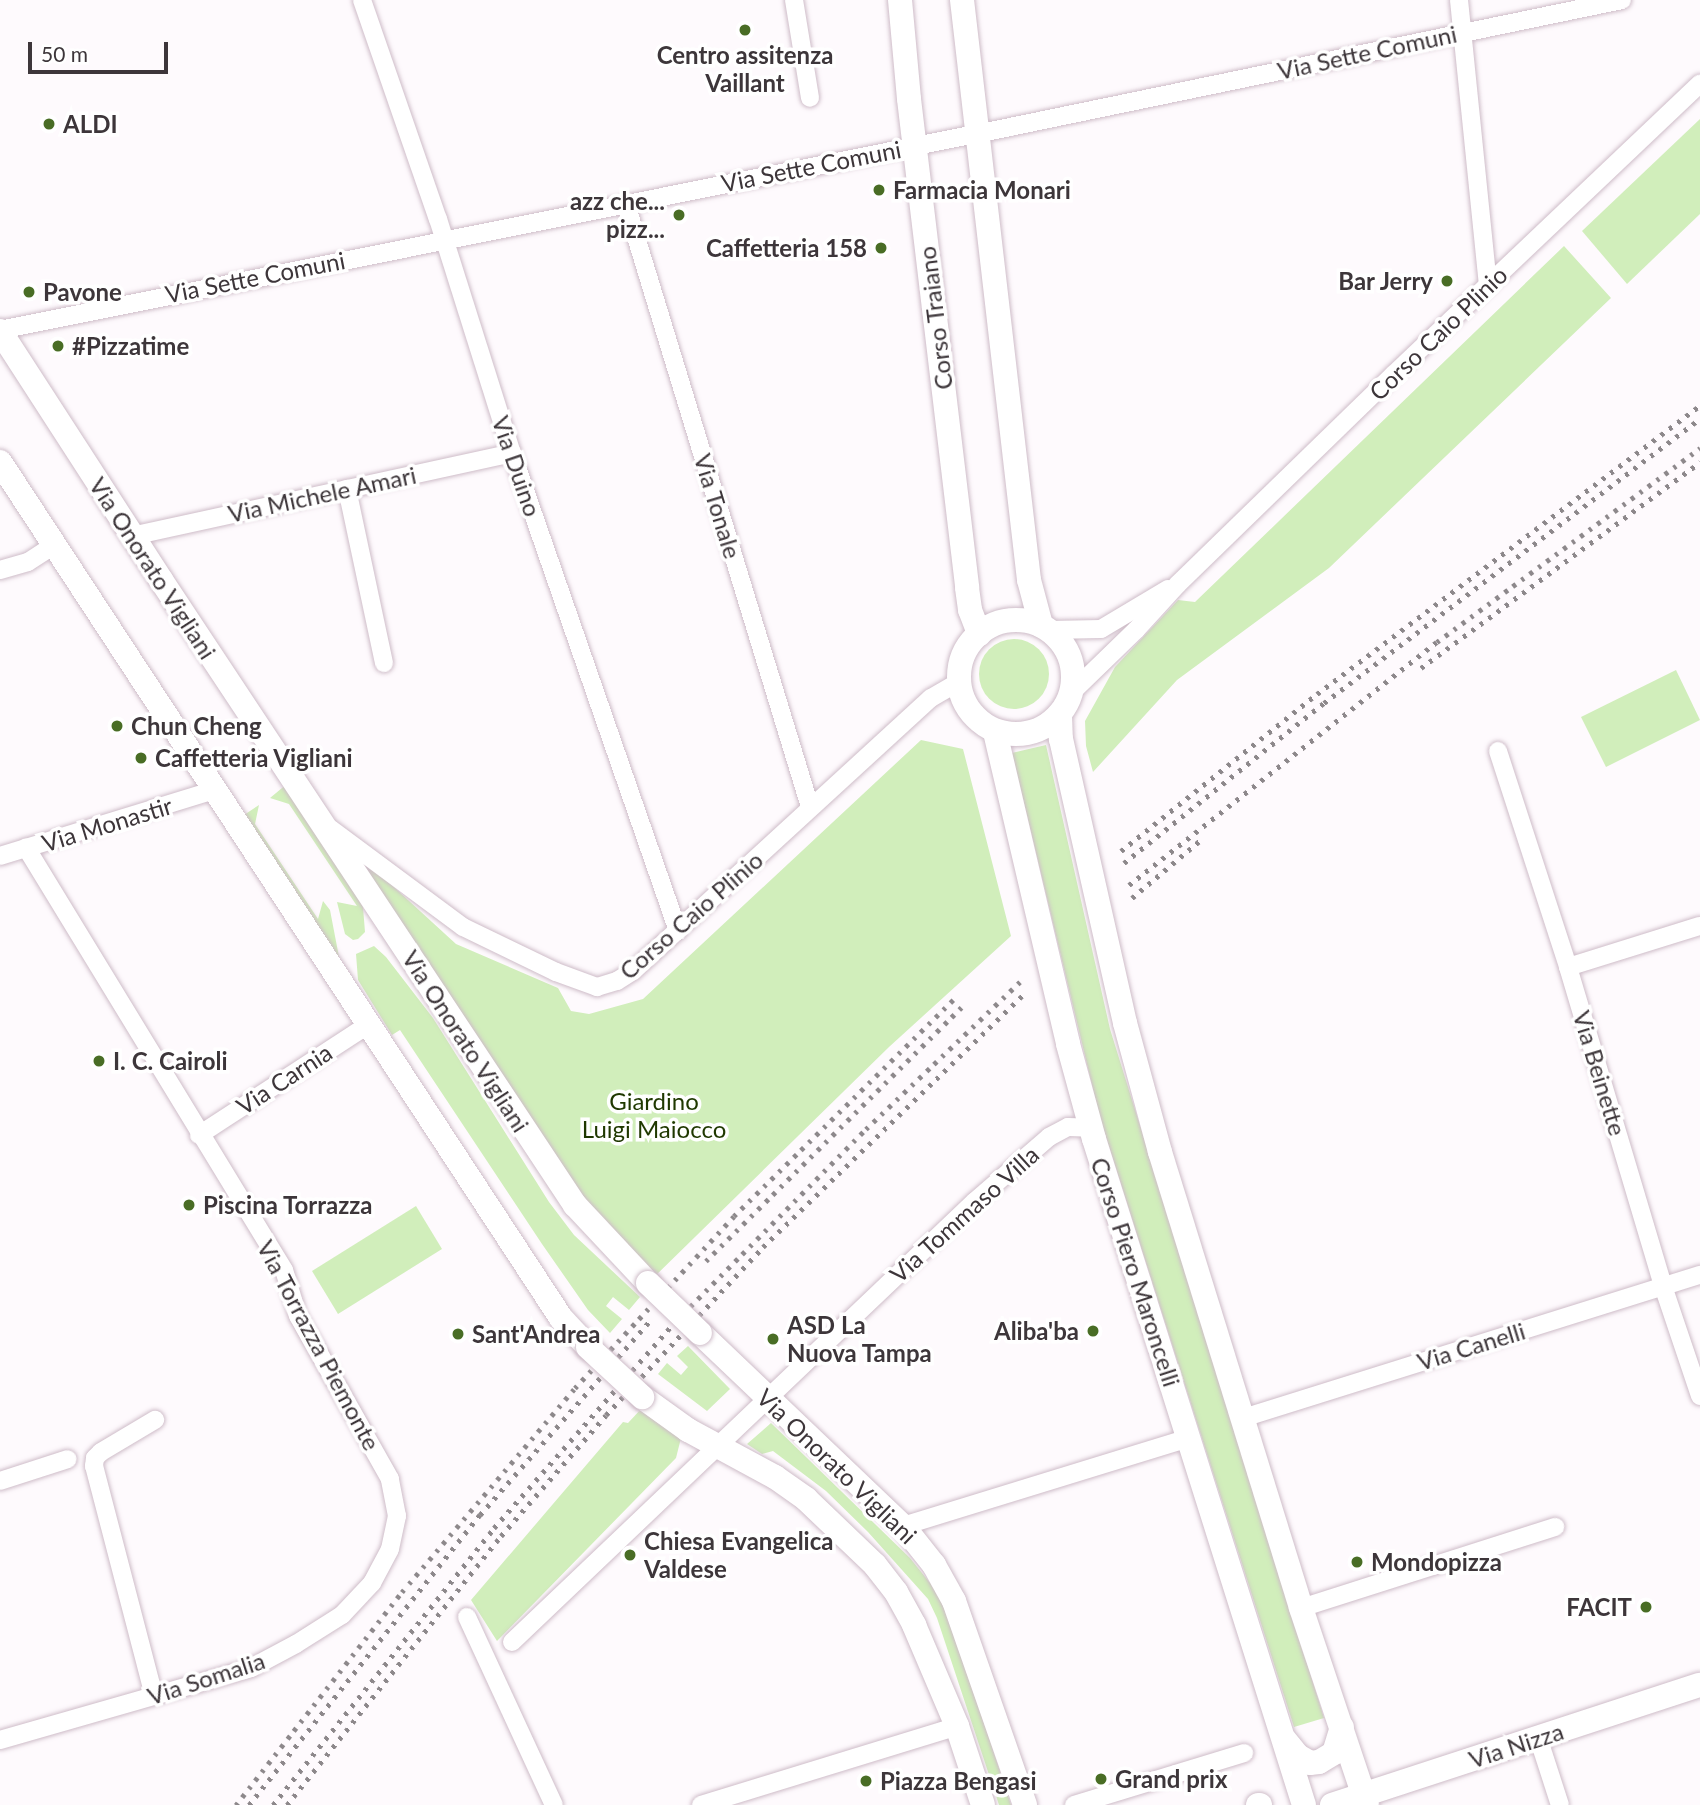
<!DOCTYPE html>
<style>
body{margin:0}
#map{position:relative;width:1700px;height:1805px;overflow:hidden;background:#fefafd;font-family:Lato,sans-serif}
div>[style]{position:absolute}
.green>*{inset:0;background:#d1eebb}
.round{border-radius:50%}
.roads{filter:drop-shadow(0 0 2px #cebcc8) drop-shadow(0 0 2px #cebcc8)}
.street>*{height:18px;margin:-9px;padding:0 9px;transform-origin:9px;border-radius:9px;background:#fff}
.secondary>*{height:24px;margin:-12px;padding:0 12px;transform-origin:12px;border-radius:12px;background:#fff}
.secondary>.ring{margin:-12px;padding:0;box-sizing:content-box;background:none;border:24px solid #fff;border-radius:50%}
.rail>*{height:5px;margin-top:-2.5px;transform-origin:0;background:repeating-linear-gradient(90deg,#8d888b 0 3.5px,transparent 0 10.5px)}
.bridges{filter:drop-shadow(0 0 2px #cebcc8) drop-shadow(0 0 2px #cebcc8)}
.secondary-bridge>*{height:24px;margin:-12px;padding:0 12px;transform-origin:12px;border-radius:12px;background:#fff}
.dots>*{width:19px;height:19px;translate:-50% -50%;box-sizing:border-box;border:4px solid #fff;border-radius:50%}
span{translate:-50% -50%;white-space:nowrap;text-align:center;line-height:1.15;-webkit-text-stroke:7px #fff;paint-order:stroke}
.street-label{font-size:24px;color:#3d363a}
.poi-label{font-size:24px;color:#3d363a;font-weight:700}
.left{translate:0 -50%;text-align:left}
.right{translate:-100% -50%;text-align:right}
.park-label{font-size:24px;color:#1f3800}
.scale{position:absolute;left:28px;top:42px;width:140px;height:32px;box-sizing:border-box;border:4px solid #3d363a;border-top:0;padding-left:9px;font-size:21px;line-height:24px;white-space:nowrap;color:#3d363a;-webkit-text-stroke:5px #fff;paint-order:stroke}
</style>
<div id="map">
<div class="green">
<i style="clip-path:polygon(1700px 119px,1700px 214px,1627px 284px,1582px 231px)"></i>
<i style="clip-path:polygon(1564px 246px,1611px 298px,1329px 568px,1177px 680px,1093px 772px,1086px 746px,1085px 721px,1115px 667px,1178px 600px,1195px 602px)"></i>
<i class="round" style="left:979px;top:639px;width:70px;height:70px"></i>
<i style="clip-path:polygon(1676px 670px,1700px 720px,1606px 767px,1581px 717px)"></i>
<i style="clip-path:polygon(921px 740px,963px 749px,1011px 936px,889px 1047px,648px 1283px,615px 1250px,324px 823px,456px 944px,558px 988px,571px 1011px,589px 1014px,643px 999px)"></i>
<i style="clip-path:polygon(1046px 745px,1110px 1029px,1324px 1718px,1294px 1727px,1100px 1118px,1012px 753px)"></i>
<i style="clip-path:polygon(288px 783px,363px 907px,365px 932px,358px 939px,353px 940px,345px 934px,337px 902px,357px 906px,289px 804px,270px 798px)"></i>
<i style="clip-path:polygon(259px 805px,255px 824px,318px 919px,323px 901px,330px 910px,339px 957px,241px 817px)"></i>
<i style="clip-path:polygon(374px 946px,386px 957px,433px 1018px,549px 1202px,574px 1235px,640px 1297px,629px 1310px,613px 1297px,606px 1306px,622px 1319px,610px 1333px,588px 1310px,542px 1244px,400px 1030px,392px 1035px,358px 980px,356px 954px)"></i>
<i style="clip-path:polygon(416px 1206px,442px 1249px,338px 1314px,312px 1271px)"></i>
<i style="clip-path:polygon(688px 1346px,730px 1389px,707px 1411px,658px 1374px,667px 1363px,681px 1375px,688px 1367px,677px 1356px)"></i>
<i style="clip-path:polygon(642px 1408px,681px 1438px,676px 1458px,497px 1641px,471px 1600px,623px 1422px,628px 1423px)"></i>
<i style="clip-path:polygon(771px 1423px,910px 1558px,934px 1588px,948px 1613px,1011px 1805px,999px 1805px,937px 1618px,928px 1599px,868px 1532px,826px 1491px,773px 1451px,762px 1454px,747px 1444px)"></i>
</div>
<div class="roads">
<div class="street">
<i style="left:362px;top:0;width:232px;rotate:70.9deg"></i>
<i style="left:438px;top:219px;width:245px;rotate:72.5deg"></i>
<i style="left:512px;top:453px;width:506px;rotate:70.85deg"></i>
<i style="left:794px;top:0;width:99px;rotate:80.7deg"></i>
<i style="left:1459px;top:0;width:287px;rotate:84.2deg"></i>
<i style="left:626px;top:204px;width:630px;rotate:73.03deg"></i>
<i style="left:0;top:330px;width:1030px;rotate:-11.36deg"></i>
<i style="left:1010px;top:127px;width:625px;rotate:-11.72deg"></i>
<i style="left:347px;top:489px;width:178px;rotate:78deg"></i>
<i style="left:132px;top:536px;width:389px;rotate:-12.3deg"></i>
<i style="left:0;top:570px;width:29px;rotate:-16deg"></i>
<i style="left:28px;top:562px;width:30px;rotate:-33deg"></i>
<i style="left:1050px;top:630px;width:51px;rotate:-1.1deg"></i>
<i style="left:1101px;top:629px;width:78px;rotate:-30.8deg"></i>
<i style="left:1072px;top:692px;width:89px;rotate:-44.1deg"></i>
<i style="left:1136px;top:630px;width:62px;rotate:-47.6deg"></i>
<i style="left:1178px;top:584px;width:301px;rotate:-44.2deg"></i>
<i style="left:1394px;top:374px;width:422px;rotate:-43.5deg"></i>
<i style="left:1498px;top:751px;width:227px;rotate:72deg"></i>
<i style="left:1568px;top:967px;width:333px;rotate:73.4deg"></i>
<i style="left:1663px;top:1286px;width:116px;rotate:71.4deg"></i>
<i style="left:331px;top:829px;width:164px;rotate:36.6deg"></i>
<i style="left:463px;top:927px;width:103px;rotate:25.8deg"></i>
<i style="left:556px;top:972px;width:44px;rotate:20.1deg"></i>
<i style="left:597px;top:987px;width:21px;rotate:-17deg"></i>
<i style="left:617px;top:981px;width:19px;rotate:-32deg"></i>
<i style="left:633px;top:971px;width:404px;rotate:-42.5deg"></i>
<i style="left:931px;top:698px;width:32px;rotate:-30deg"></i>
<i style="left:0;top:856px;width:224px;rotate:-17.1deg"></i>
<i style="left:1568px;top:967px;width:138px;rotate:-17.3deg"></i>
<i style="left:199px;top:1135px;width:203px;rotate:-33.1deg"></i>
<i style="left:1243px;top:1418px;width:479px;rotate:-17.4deg"></i>
<i style="left:0;top:1481px;width:71px;rotate:-17.9deg"></i>
<i style="left:903px;top:1526px;width:299px;rotate:-17.1deg"></i>
<i style="left:1301px;top:1608px;width:267px;rotate:-17.7deg"></i>
<i style="left:467px;top:1617px;width:207px;rotate:65.2deg"></i>
<i style="left:512px;top:1642px;width:638px;rotate:-43.6deg"></i>
<i style="left:974px;top:1202px;width:99px;rotate:-40.9deg"></i>
<i style="left:1049px;top:1137px;width:21px;rotate:-28deg"></i>
<i style="left:1068px;top:1127px;width:23px;rotate:2deg"></i>
<i style="left:154px;top:1696px;width:238px;rotate:-104.6deg"></i>
<i style="left:94px;top:1466px;width:8px;rotate:-83deg"></i>
<i style="left:95px;top:1458px;width:8px;rotate:-45deg"></i>
<i style="left:101px;top:1452px;width:63px;rotate:-30.7deg"></i>
<i style="left:1538px;top:1737px;width:71px;rotate:72.1deg"></i>
<i style="left:0;top:1740px;width:261px;rotate:-16deg"></i>
<i style="left:251px;top:1668px;width:51px;rotate:-28.1deg"></i>
<i style="left:296px;top:1644px;width:54px;rotate:-32.2deg"></i>
<i style="left:342px;top:1615px;width:44px;rotate:-46.8deg"></i>
<i style="left:372px;top:1583px;width:38px;rotate:-62deg"></i>
<i style="left:390px;top:1549px;width:34px;rotate:-78deg"></i>
<i style="left:397px;top:1516px;width:38px;rotate:-101deg"></i>
<i style="left:390px;top:1479px;width:187px;rotate:-119.4deg"></i>
<i style="left:298px;top:1316px;width:48px;rotate:-106.9deg"></i>
<i style="left:284px;top:1270px;width:495px;rotate:-121.4deg"></i>
<i style="left:701px;top:1805px;width:268px;rotate:-17.1deg"></i>
<i style="left:1074px;top:1805px;width:178px;rotate:-17deg"></i>
</div>
<div class="secondary">
<i style="left:900px;top:0;width:99px;rotate:84.8deg"></i>
<i style="left:909px;top:99px;width:492px;rotate:83.2deg"></i>
<i style="left:967px;top:588px;width:22px;rotate:82deg"></i>
<i style="left:970px;top:610px;width:26px;rotate:69deg"></i>
<i style="left:962px;top:0;width:584px;rotate:83.41deg"></i>
<i style="left:1029px;top:580px;width:47px;rotate:75.1deg"></i>
<i style="left:0;top:331px;width:297px;rotate:57.1deg"></i>
<i style="left:161px;top:580px;width:750px;rotate:56.48deg"></i>
<i style="left:575px;top:1205px;width:107px;rotate:46.9deg"></i>
<i style="left:0;top:462px;width:1023px;rotate:56.76deg"></i>
<i style="left:561px;top:1318px;width:40px;rotate:47deg"></i>
<i class="ring" style="left:959px;top:620px;width:90px;height:90px"></i>
<i style="left:1060px;top:715px;width:24px;rotate:88deg"></i>
<i style="left:1061px;top:739px;width:291px;rotate:77.3deg"></i>
<i style="left:1125px;top:1023px;width:134px;rotate:74.8deg"></i>
<i style="left:1160px;top:1152px;width:477px;rotate:72.8deg"></i>
<i style="left:1301px;top:1608px;width:208px;rotate:71.5deg"></i>
<i style="left:995px;top:732px;width:320px;rotate:76.8deg"></i>
<i style="left:1068px;top:1044px;width:98px;rotate:74.7deg"></i>
<i style="left:1094px;top:1139px;width:698px;rotate:72.5deg"></i>
<i style="left:700px;top:1333px;width:280px;rotate:43.6deg"></i>
<i style="left:903px;top:1526px;width:50px;rotate:51.5deg"></i>
<i style="left:934px;top:1565px;width:41px;rotate:60.9deg"></i>
<i style="left:954px;top:1601px;width:216px;rotate:70.8deg"></i>
<i style="left:642px;top:1397px;width:57px;rotate:35.7deg"></i>
<i style="left:688px;top:1430px;width:99px;rotate:28.4deg"></i>
<i style="left:775px;top:1477px;width:38px;rotate:35deg"></i>
<i style="left:806px;top:1499px;width:95px;rotate:43.7deg"></i>
<i style="left:875px;top:1565px;width:34px;rotate:52deg"></i>
<i style="left:896px;top:1592px;width:38px;rotate:61deg"></i>
<i style="left:914px;top:1625px;width:110px;rotate:66.9deg"></i>
<i style="left:957px;top:1726px;width:83px;rotate:71.8deg"></i>
<i style="left:1285px;top:1740px;width:21px;rotate:51deg"></i>
<i style="left:1298px;top:1756px;width:14px;rotate:30deg"></i>
<i style="left:1310px;top:1763px;width:9px;rotate:-6deg"></i>
<i style="left:1319px;top:1762px;width:17px;rotate:-31deg"></i>
<i style="left:1334px;top:1753px;width:27px;rotate:-73deg"></i>
<i style="left:1258px;top:1805px;width:2px"></i>
<i style="left:1332px;top:1805px;width:387px;rotate:-18.1deg"></i>
</div>
</div>
<div class="rail">
<i style="left:1421px;top:668px;width:347px;rotate:-36.4deg"></i>
<i style="left:1121px;top:851px;width:251px;rotate:-38.7deg"></i>
<i style="left:1317px;top:694px;width:480px;rotate:-37deg"></i>
<i style="left:1124px;top:863px;width:256px;rotate:-38.7deg"></i>
<i style="left:1324px;top:703px;width:471px;rotate:-37.1deg"></i>
<i style="left:1129px;top:885px;width:392px;rotate:-38.3deg"></i>
<i style="left:1437px;top:642px;width:327px;rotate:-36.4deg"></i>
<i style="left:1132px;top:898px;width:93px;rotate:-40.2deg"></i>
<i style="left:706px;top:1261px;width:361px;rotate:-44.8deg"></i>
<i style="left:236px;top:1805px;width:270px;rotate:-52.1deg"></i>
<i style="left:402px;top:1592px;width:267px;rotate:-49.7deg"></i>
<i style="left:575px;top:1388px;width:234px;rotate:-47.2deg"></i>
<i style="left:734px;top:1216px;width:309px;rotate:-44.6deg"></i>
<i style="left:249px;top:1805px;width:371px;rotate:-51.5deg"></i>
<i style="left:480px;top:1515px;width:257px;rotate:-48.8deg"></i>
<i style="left:273px;top:1805px;width:354px;rotate:-51.4deg"></i>
<i style="left:494px;top:1528px;width:276px;rotate:-48.7deg"></i>
<i style="left:676px;top:1321px;width:270px;rotate:-45.3deg"></i>
<i style="left:866px;top:1129px;width:214px;rotate:-43.7deg"></i>
<i style="left:287px;top:1805px;width:344px;rotate:-51.5deg"></i>
<i style="left:501px;top:1536px;width:160px;rotate:-49deg"></i>
<i style="left:606px;top:1415px;width:230px;rotate:-46.9deg"></i>
<i style="left:763px;top:1247px;width:362px;rotate:-44.1deg"></i>
</div>
<div class="bridges">
<div class="secondary-bridge">
<i style="left:648px;top:1283px;width:72px;rotate:43.9deg"></i>
<i style="left:588px;top:1347px;width:74px;rotate:42.8deg"></i>
</div>
</div>
<div class="dots">
<i style="left:745px;top:30px;background:#496d25"></i>
<i style="left:49px;top:124px;background:#496d25"></i>
<i style="left:879px;top:190px;background:#496d25"></i>
<i style="left:679px;top:215px;background:#496d25"></i>
<i style="left:881px;top:248px;background:#496d25"></i>
<i style="left:1447px;top:281px;background:#496d25"></i>
<i style="left:29px;top:292px;background:#496d25"></i>
<i style="left:58px;top:346px;background:#496d25"></i>
<i style="left:117px;top:726px;background:#496d25"></i>
<i style="left:141px;top:758px;background:#496d25"></i>
<i style="left:99px;top:1061px;background:#496d25"></i>
<i style="left:189px;top:1205px;background:#496d25"></i>
<i style="left:1093px;top:1331px;background:#496d25"></i>
<i style="left:458px;top:1334px;background:#496d25"></i>
<i style="left:773px;top:1339px;background:#496d25"></i>
<i style="left:630px;top:1555px;background:#496d25"></i>
<i style="left:1357px;top:1562px;background:#496d25"></i>
<i style="left:1646px;top:1607px;background:#496d25"></i>
<i style="left:1101px;top:1779px;background:#496d25"></i>
<i style="left:866px;top:1781px;background:#496d25"></i>
</div>
<div class="street-label">
<span style="left:1367px;top:52px;rotate:-12deg">Via Sette Comuni</span>
<span style="left:811px;top:166px;rotate:-11deg">Via Sette Comuni</span>
<span style="left:255px;top:277px;rotate:-11deg">Via Sette Comuni</span>
<span style="left:935px;top:318px;rotate:-97deg">Corso Traiano</span>
<span style="left:1438px;top:333px;rotate:-44deg">Corso Caio Plinio</span>
<span style="left:517px;top:466px;rotate:71deg">Via Duino</span>
<span style="left:322px;top:494px;rotate:-12deg">Via Michele Amari</span>
<span style="left:718px;top:506px;rotate:73deg">Via Tonale</span>
<span style="left:153px;top:568px;rotate:57deg">Via Onorato Vigliani</span>
<span style="left:107px;top:824px;rotate:-17deg">Via Monastir</span>
<span style="left:691px;top:915px;rotate:-41deg">Corso Caio Plinio</span>
<span style="left:466px;top:1041px;rotate:57deg">Via Onorato Vigliani</span>
<span style="left:1600px;top:1073px;rotate:73deg">Via Beinette</span>
<span style="left:284px;top:1079px;rotate:-33deg">Via Carnia</span>
<span style="left:964px;top:1214px;rotate:-42deg">Via Tommaso Villa</span>
<span style="left:1136px;top:1272px;rotate:72deg">Corso Piero Maroncelli</span>
<span style="left:319px;top:1345px;rotate:62deg">Via Torrazza Piemonte</span>
<span style="left:1471px;top:1346px;rotate:-17deg">Via Canelli</span>
<span style="left:837px;top:1466px;rotate:44deg">Via Onorato Vigliani</span>
<span style="left:206px;top:1678px;rotate:-18deg">Via Somalia</span>
<span style="left:1516px;top:1745px;rotate:-18deg">Via Nizza</span>
</div>
<div class="poi-label">
<span style="left:745px;top:69px">Centro assitenza<br>Vaillant</span>
<span class="left" style="left:63px;top:124px">ALDI</span>
<span class="left" style="left:893px;top:190px">Farmacia Monari</span>
<span class="right" style="left:665px;top:215px">azz che...<br>pizz...</span>
<span class="right" style="left:867px;top:248px">Caffetteria 158</span>
<span class="right" style="left:1433px;top:281px">Bar Jerry</span>
<span class="left" style="left:43px;top:292px">Pavone</span>
<span class="left" style="left:72px;top:346px">#Pizzatime</span>
<span class="left" style="left:131px;top:726px">Chun Cheng</span>
<span class="left" style="left:155px;top:758px">Caffetteria Vigliani</span>
<span class="left" style="left:113px;top:1061px">I. C. Cairoli</span>
<span class="left" style="left:203px;top:1205px">Piscina Torrazza</span>
<span class="left" style="left:787px;top:1339px">ASD La<br>Nuova Tampa</span>
<span class="right" style="left:1079px;top:1331px">Aliba'ba</span>
<span class="left" style="left:472px;top:1334px">Sant'Andrea</span>
<span class="left" style="left:644px;top:1555px">Chiesa Evangelica<br>Valdese</span>
<span class="left" style="left:1371px;top:1562px">Mondopizza</span>
<span class="right" style="left:1632px;top:1607px">FACIT</span>
<span class="left" style="left:1115px;top:1779px">Grand prix</span>
<span class="left" style="left:880px;top:1781px">Piazza Bengasi</span>
</div>
<div class="park-label">
<span style="left:654px;top:1115px">Giardino<br>Luigi Maiocco</span>
</div>
<div class="scale">50 m</div>
</div>
